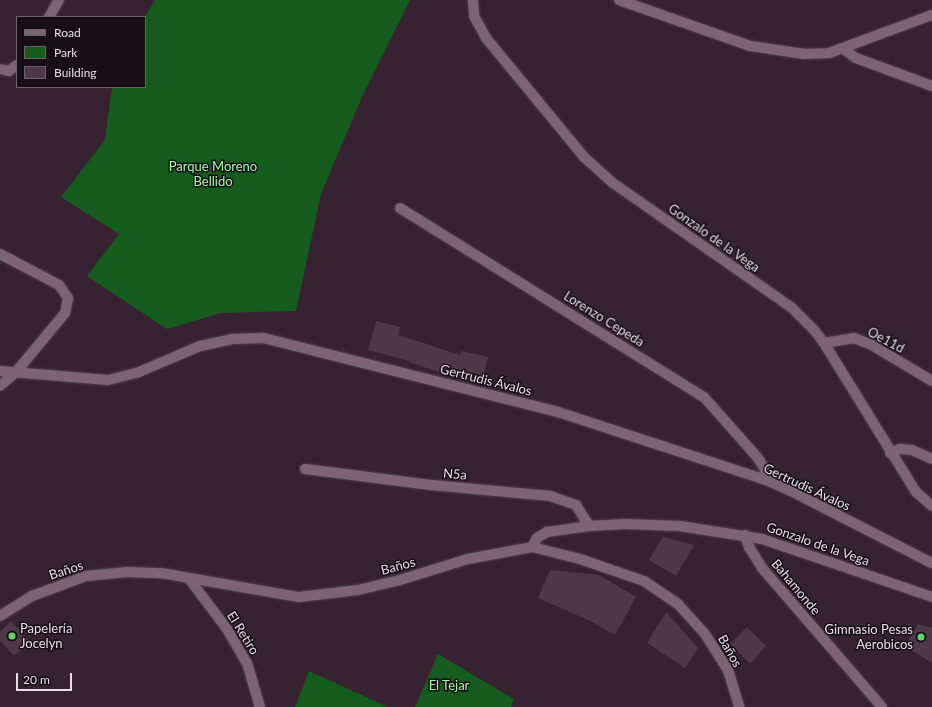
<!DOCTYPE html>
<meta charset="utf-8">
<style>
body{margin:0}
#map{position:relative;width:932px;height:707px;overflow:hidden;background:#372231;font-family:Lato,sans-serif}
div>[style]{position:absolute}
.green>*{inset:0;background:#175c1f}
.building>*{inset:0;background:#4f3948}
.roads{filter:drop-shadow(0 0 1px #53424f) drop-shadow(0 0 1px #53424f)}
.minor>*{height:10px;margin:-5px;padding:0 5px;transform-origin:5px;border-radius:5px;background:#7c6475}
.dots>*{width:11px;height:11px;translate:-50% -50%;box-sizing:border-box;border:2px solid #180f16;border-radius:50%}
span{translate:-50% -50%;white-space:nowrap;text-align:center;line-height:1.15;-webkit-text-stroke:3px #180f16;paint-order:stroke}
.park-label{font-size:13px;color:#a2fca4}
.street-label{font-size:13px;color:#ebdde7}
.poi-label{font-size:13px;color:#ebdde7}
.left{translate:0 -50%;text-align:left}
.right{translate:-100% -50%;text-align:right}
.legend{position:absolute;left:16px;top:16px;width:130px;height:72px;box-sizing:border-box;background:#180f16;border:1px solid #6c616a;margin:0;padding:5px 7px;list-style:none;font-size:12px;color:#ebdde7}
.legend li{display:flex;align-items:center;gap:8px;height:20px}
.legend b{width:20px;border:1px solid #6c616a}
.scale{position:absolute;left:16px;top:673px;width:56px;height:18px;box-sizing:border-box;border:2px solid #ebdde7;border-top:0;padding-left:5px;font-size:12px;line-height:14px;white-space:nowrap;color:#ebdde7;-webkit-text-stroke:3px #180f16;paint-order:stroke}
</style>
<div id="map">
<div class="green">
<i style="clip-path:polygon(155px 0,410px 0,361px 99px,321px 194px,296px 311px,221px 313px,167px 329px,87px 276px,119px 234px,61px 197px,105px 140px,112px 87px,145px 87px,145px 17px)"></i>
<i style="clip-path:polygon(438px 654px,514px 699px,511px 707px,415px 707px)"></i>
<i style="clip-path:polygon(309px 671px,388px 707px,295px 707px)"></i>
</div>
<div class="building">
<i style="clip-path:polygon(376px 321px,400px 327px,398px 335px,460px 355px,461px 351px,488px 357px,482px 383px,445px 374px,409px 362px,409px 361px,368px 350px)"></i>
<i style="clip-path:polygon(663px 537px,694px 545px,676px 576px,649px 560px)"></i>
<i style="clip-path:polygon(550px 570px,599px 575px,636px 597px,615px 635px,588px 620px,538px 598px)"></i>
<i style="clip-path:polygon(666px 612px,698px 648px,685px 668px,647px 643px)"></i>
<i style="clip-path:polygon(11px 621px,30px 642px,14px 656px,0 641px,0 632px)"></i>
<i style="clip-path:polygon(918px 624px,932px 628px,932px 663px,905px 646px)"></i>
<i style="clip-path:polygon(747px 627px,766px 646px,750px 664px,730px 644px)"></i>
</div>
<div class="roads">
<div class="minor">
<i style="left:473px;top:0;width:16px;rotate:86deg"></i>
<i style="left:474px;top:16px;width:25px;rotate:61deg"></i>
<i style="left:486px;top:38px;width:154px;rotate:50.5deg"></i>
<i style="left:584px;top:157px;width:39px;rotate:42deg"></i>
<i style="left:613px;top:183px;width:217px;rotate:34.9deg"></i>
<i style="left:791px;top:307px;width:34px;rotate:45deg"></i>
<i style="left:815px;top:331px;width:15px;rotate:53deg"></i>
<i style="left:824px;top:343px;width:175px;rotate:58.3deg"></i>
<i style="left:916px;top:492px;width:21px;rotate:41deg"></i>
<i style="left:619px;top:0;width:139px;rotate:19.3deg"></i>
<i style="left:750px;top:46px;width:55px;rotate:8.4deg"></i>
<i style="left:804px;top:54px;width:25px;rotate:-2deg"></i>
<i style="left:829px;top:53px;width:110px;rotate:-20.3deg"></i>
<i style="left:49px;top:17px;width:20px;rotate:-60deg"></i>
<i style="left:842px;top:48px;width:17px;rotate:36deg"></i>
<i style="left:856px;top:58px;width:81px;rotate:20.2deg"></i>
<i style="left:0;top:69px;width:9px;rotate:13deg"></i>
<i style="left:9px;top:71px;width:10px;rotate:-37deg"></i>
<i style="left:400px;top:208px;width:358px;rotate:31.9deg"></i>
<i style="left:704px;top:397px;width:81px;rotate:48.5deg"></i>
<i style="left:758px;top:458px;width:13px;rotate:58deg"></i>
<i style="left:765px;top:469px;width:11px;rotate:85deg"></i>
<i style="left:0;top:254px;width:67px;rotate:27.7deg"></i>
<i style="left:59px;top:285px;width:16px;rotate:55deg"></i>
<i style="left:68px;top:298px;width:15px;rotate:101deg"></i>
<i style="left:65px;top:313px;width:77px;rotate:129.7deg"></i>
<i style="left:16px;top:372px;width:21px;rotate:139deg"></i>
<i style="left:824px;top:343px;width:30px;rotate:-9deg"></i>
<i style="left:854px;top:338px;width:17px;rotate:21deg"></i>
<i style="left:870px;top:344px;width:72px;rotate:30.8deg"></i>
<i style="left:0;top:371px;width:108px;rotate:4.8deg"></i>
<i style="left:108px;top:380px;width:32px;rotate:-14deg"></i>
<i style="left:139px;top:372px;width:66px;rotate:-23.1deg"></i>
<i style="left:200px;top:346px;width:33px;rotate:-12deg"></i>
<i style="left:232px;top:339px;width:32px;rotate:-2deg"></i>
<i style="left:264px;top:338px;width:303px;rotate:14.1deg"></i>
<i style="left:558px;top:412px;width:219px;rotate:18.1deg"></i>
<i style="left:766px;top:480px;width:27px;rotate:24deg"></i>
<i style="left:791px;top:491px;width:158px;rotate:27.1deg"></i>
<i style="left:890px;top:453px;width:11px;rotate:-22deg"></i>
<i style="left:900px;top:449px;width:12px;rotate:5deg"></i>
<i style="left:912px;top:450px;width:22px;rotate:24deg"></i>
<i style="left:305px;top:469px;width:127px;rotate:7.2deg"></i>
<i style="left:431px;top:485px;width:120px;rotate:5.3deg"></i>
<i style="left:550px;top:496px;width:28px;rotate:19deg"></i>
<i style="left:576px;top:505px;width:25px;rotate:58deg"></i>
<i style="left:745px;top:535px;width:13px;rotate:72deg"></i>
<i style="left:749px;top:547px;width:25px;rotate:58deg"></i>
<i style="left:762px;top:568px;width:184px;rotate:49.2deg"></i>
<i style="left:532px;top:547px;width:10px;rotate:-61deg"></i>
<i style="left:537px;top:538px;width:12px;rotate:-31deg"></i>
<i style="left:547px;top:532px;width:42px;rotate:-8.1deg"></i>
<i style="left:589px;top:526px;width:36px;rotate:-3deg"></i>
<i style="left:625px;top:524px;width:55px;rotate:2.1deg"></i>
<i style="left:680px;top:526px;width:83px;rotate:9deg"></i>
<i style="left:762px;top:539px;width:180px;rotate:18.8deg"></i>
<i style="left:190px;top:580px;width:61px;rotate:52.9deg"></i>
<i style="left:227px;top:629px;width:39px;rotate:60deg"></i>
<i style="left:247px;top:663px;width:46px;rotate:73.5deg"></i>
<i style="left:0;top:616px;width:38px;rotate:-32deg"></i>
<i style="left:32px;top:596px;width:58px;rotate:-20.3deg"></i>
<i style="left:86px;top:576px;width:42px;rotate:-5.4deg"></i>
<i style="left:128px;top:572px;width:33px;rotate:2deg"></i>
<i style="left:161px;top:573px;width:140px;rotate:9.9deg"></i>
<i style="left:299px;top:597px;width:59px;rotate:-6.8deg"></i>
<i style="left:358px;top:590px;width:43px;rotate:-13.4deg"></i>
<i style="left:400px;top:580px;width:71px;rotate:-17.2deg"></i>
<i style="left:468px;top:559px;width:65px;rotate:-10.6deg"></i>
<i style="left:532px;top:547px;width:49px;rotate:14deg"></i>
<i style="left:580px;top:559px;width:68px;rotate:19deg"></i>
<i style="left:644px;top:581px;width:41px;rotate:34.1deg"></i>
<i style="left:678px;top:604px;width:40px;rotate:48deg"></i>
<i style="left:705px;top:634px;width:43px;rotate:57.4deg"></i>
<i style="left:728px;top:670px;width:39px;rotate:73deg"></i>
</div>
</div>
<div class="dots">
<i style="left:12px;top:636px;background:#62d469"></i>
<i style="left:921px;top:637px;background:#62d469"></i>
</div>
<div class="park-label">
<span style="left:213px;top:174px">Parque Moreno<br>Bellido</span>
<span style="left:449px;top:685px">El Tejar</span>
</div>
<div class="street-label">
<span style="left:714px;top:238px;rotate:35deg">Gonzalo de la Vega</span>
<span style="left:604px;top:319px;rotate:32deg">Lorenzo Cepeda</span>
<span style="left:886px;top:340px;rotate:28deg">Oe11d</span>
<span style="left:486px;top:380px;rotate:14deg">Gertrudis Ávalos</span>
<span style="left:455px;top:474px;rotate:5deg">N5a</span>
<span style="left:807px;top:487px;rotate:25deg">Gertrudis Ávalos</span>
<span style="left:818px;top:544px;rotate:19deg">Gonzalo de la Vega</span>
<span style="left:398px;top:566px;rotate:-15deg">Baños</span>
<span style="left:66px;top:570px;rotate:-18deg">Baños</span>
<span style="left:796px;top:587px;rotate:50deg">Bahamonde</span>
<span style="left:243px;top:633px;rotate:58deg">El Retiro</span>
<span style="left:730px;top:651px;rotate:61deg">Baños</span>
</div>
<div class="poi-label">
<span class="left" style="left:20px;top:636px">Papelería<br>Jocelyn</span>
<span class="right" style="left:913px;top:637px">Gimnasio Pesas<br>Aerobicos</span>
</div>
<ul class="legend">
<li><b style="height:5px;background:#7c6475"></b>Road</li>
<li><b style="height:11px;background:#175c1f"></b>Park</li>
<li><b style="height:11px;background:#4f3948"></b>Building</li>
</ul>
<div class="scale">20 m</div>
</div>
